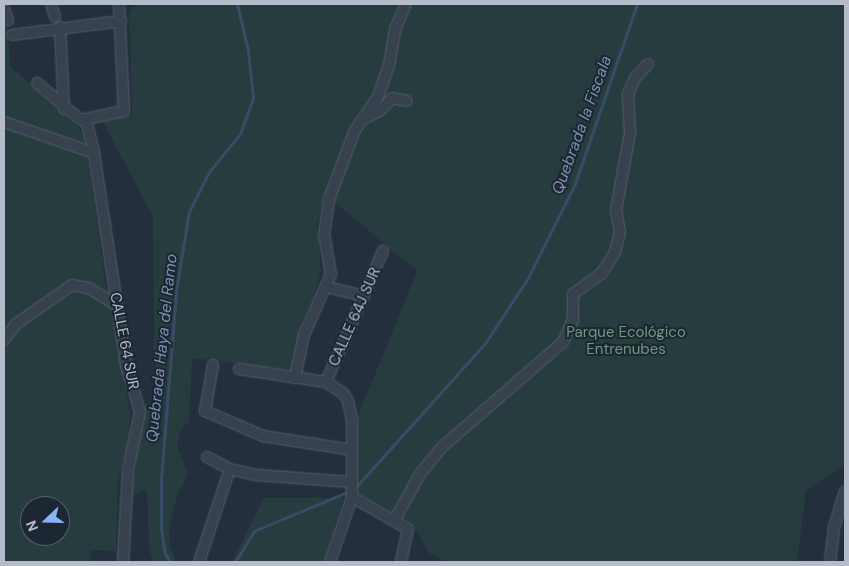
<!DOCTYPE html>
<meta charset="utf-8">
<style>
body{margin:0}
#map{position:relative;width:849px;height:566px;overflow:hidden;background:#242f3e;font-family:"DM Sans",sans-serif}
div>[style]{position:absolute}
.green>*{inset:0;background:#263c3f}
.stream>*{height:2.5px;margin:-1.25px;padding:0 1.25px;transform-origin:1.25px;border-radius:1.25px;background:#394c67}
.roads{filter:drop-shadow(0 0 1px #565f6c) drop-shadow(0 0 1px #565f6c)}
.minor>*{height:10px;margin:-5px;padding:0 5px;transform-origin:5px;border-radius:5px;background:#38414e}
span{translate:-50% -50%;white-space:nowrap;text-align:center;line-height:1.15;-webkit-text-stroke:4px #1d2633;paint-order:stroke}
.street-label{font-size:15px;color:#b4bcc9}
.park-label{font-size:15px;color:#6b9a76}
.water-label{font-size:16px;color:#7c92b1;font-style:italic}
.frame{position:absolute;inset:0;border:5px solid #b4bcc9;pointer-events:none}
.north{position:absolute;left:20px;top:496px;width:50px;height:50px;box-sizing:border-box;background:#1d2633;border:1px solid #59626f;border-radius:50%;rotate:249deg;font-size:14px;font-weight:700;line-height:20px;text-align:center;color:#b4bcc9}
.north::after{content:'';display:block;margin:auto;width:18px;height:22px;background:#8ab4f8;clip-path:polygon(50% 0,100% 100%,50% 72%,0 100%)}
</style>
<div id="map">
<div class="green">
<i style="clip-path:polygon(138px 4px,845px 4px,845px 464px,806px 491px,797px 562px,448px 562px,430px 554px,411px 522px,356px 492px,358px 416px,417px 271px,324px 193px,317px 224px,321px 270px,314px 297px,302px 322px,291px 370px,192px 358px,189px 421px,181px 430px,177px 446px,188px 474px,177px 496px,169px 530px,170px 546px,176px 562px,153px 562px,149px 548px,147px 490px,131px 496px,143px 404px,162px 404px,154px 354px,153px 217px,103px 122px,132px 115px,129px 11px)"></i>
<i style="clip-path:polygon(evenodd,4px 18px,8px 30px,10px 66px,78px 127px,85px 138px,105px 281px,130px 414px,129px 436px,118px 483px,116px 551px,90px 550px,91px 562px,4px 562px,4px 18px,30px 506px,60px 506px,60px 536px,30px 536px,30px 506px)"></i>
<i style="clip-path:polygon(264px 498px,343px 498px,324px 562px,232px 562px)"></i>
</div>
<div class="stream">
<i style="left:357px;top:486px;width:193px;rotate:-48.1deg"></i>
<i style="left:486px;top:342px;width:77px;rotate:-56.7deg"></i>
<i style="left:528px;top:278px;width:105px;rotate:-63.4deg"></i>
<i style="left:575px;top:184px;width:190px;rotate:-71deg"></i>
<i style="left:170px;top:562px;width:9px;rotate:-122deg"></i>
<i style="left:165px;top:554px;width:25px;rotate:-99deg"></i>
<i style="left:161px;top:529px;width:50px;rotate:-90deg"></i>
<i style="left:161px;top:479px;width:189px;rotate:-85.4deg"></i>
<i style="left:176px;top:291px;width:80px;rotate:-80.7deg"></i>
<i style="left:189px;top:212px;width:45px;rotate:-63.4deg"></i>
<i style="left:209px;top:172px;width:49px;rotate:-50.8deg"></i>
<i style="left:240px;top:134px;width:38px;rotate:-70deg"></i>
<i style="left:253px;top:98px;width:47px;rotate:-96.1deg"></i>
<i style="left:248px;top:51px;width:48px;rotate:-103.2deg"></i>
<i style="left:235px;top:562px;width:36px;rotate:-58deg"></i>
<i style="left:254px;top:531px;width:99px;rotate:-22.7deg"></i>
</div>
<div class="roads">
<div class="minor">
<i style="left:51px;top:4px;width:13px;rotate:72deg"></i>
<i style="left:4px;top:9px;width:12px;rotate:70deg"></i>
<i style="left:60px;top:27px;width:82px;rotate:87.2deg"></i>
<i style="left:12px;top:35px;width:110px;rotate:-7.3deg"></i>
<i style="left:37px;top:83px;width:57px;rotate:40.1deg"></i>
<i style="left:81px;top:120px;width:44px;rotate:-11.8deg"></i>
<i style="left:124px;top:111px;width:107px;rotate:-92.7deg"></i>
<i style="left:365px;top:118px;width:16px;rotate:-27deg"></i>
<i style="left:379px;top:111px;width:19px;rotate:-43deg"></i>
<i style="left:393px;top:98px;width:14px;rotate:12deg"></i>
<i style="left:86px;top:120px;width:34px;rotate:76deg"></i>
<i style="left:94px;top:153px;width:214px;rotate:81.4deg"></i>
<i style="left:126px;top:365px;width:49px;rotate:73.4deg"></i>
<i style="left:140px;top:412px;width:59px;rotate:101.7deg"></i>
<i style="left:128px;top:470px;width:92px;rotate:93.1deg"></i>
<i style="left:4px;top:122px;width:95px;rotate:19deg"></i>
<i style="left:326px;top:287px;width:39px;rotate:13deg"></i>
<i style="left:4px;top:340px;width:20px;rotate:-53deg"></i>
<i style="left:16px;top:324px;width:68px;rotate:-34.9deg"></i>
<i style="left:72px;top:285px;width:17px;rotate:10deg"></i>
<i style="left:89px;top:288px;width:32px;rotate:32deg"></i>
<i style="left:213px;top:365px;width:47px;rotate:99.9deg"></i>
<i style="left:205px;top:411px;width:63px;rotate:23.3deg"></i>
<i style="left:263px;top:436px;width:90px;rotate:8.9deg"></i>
<i style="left:239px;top:369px;width:88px;rotate:8.5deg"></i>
<i style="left:326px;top:382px;width:20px;rotate:33deg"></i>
<i style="left:343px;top:393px;width:9px;rotate:58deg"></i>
<i style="left:348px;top:401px;width:19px;rotate:78deg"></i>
<i style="left:352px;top:420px;width:77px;rotate:90deg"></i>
<i style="left:352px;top:497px;width:69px;rotate:108.7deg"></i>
<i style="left:295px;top:378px;width:44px;rotate:-78.2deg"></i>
<i style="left:304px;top:335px;width:67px;rotate:-66.1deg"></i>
<i style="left:331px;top:274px;width:40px;rotate:-100deg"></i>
<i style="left:324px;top:235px;width:36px;rotate:-82deg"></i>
<i style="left:329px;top:199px;width:74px;rotate:-69.4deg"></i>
<i style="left:355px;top:130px;width:40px;rotate:-55.1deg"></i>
<i style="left:378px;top:97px;width:34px;rotate:-71deg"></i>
<i style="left:389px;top:65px;width:39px;rotate:-80deg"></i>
<i style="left:396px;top:27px;width:25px;rotate:-67deg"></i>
<i style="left:326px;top:382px;width:143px;rotate:-66.5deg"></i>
<i style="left:207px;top:457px;width:26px;rotate:28deg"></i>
<i style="left:230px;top:469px;width:28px;rotate:13deg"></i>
<i style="left:257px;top:475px;width:94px;rotate:4.3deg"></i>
<i style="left:352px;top:497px;width:64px;rotate:29.7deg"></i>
<i style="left:408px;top:529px;width:34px;rotate:102deg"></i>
<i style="left:394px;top:521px;width:54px;rotate:-61deg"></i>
<i style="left:420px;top:474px;width:33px;rotate:-51deg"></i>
<i style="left:441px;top:448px;width:162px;rotate:-41deg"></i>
<i style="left:563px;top:342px;width:24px;rotate:-66deg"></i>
<i style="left:573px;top:320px;width:26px;rotate:-90deg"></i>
<i style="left:573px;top:294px;width:36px;rotate:-36deg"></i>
<i style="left:602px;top:273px;width:25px;rotate:-58deg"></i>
<i style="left:615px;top:252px;width:21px;rotate:-76deg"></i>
<i style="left:620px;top:232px;width:22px;rotate:-100deg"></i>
<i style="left:616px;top:210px;width:78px;rotate:-79.7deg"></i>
<i style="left:630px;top:133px;width:39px;rotate:-93deg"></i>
<i style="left:628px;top:94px;width:17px;rotate:-66deg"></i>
<i style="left:635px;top:78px;width:19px;rotate:-47deg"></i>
<i style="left:199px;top:562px;width:98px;rotate:-71.6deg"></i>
<i style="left:830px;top:562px;width:35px;rotate:-83deg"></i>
<i style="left:834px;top:527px;width:37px;rotate:-73deg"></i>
</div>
</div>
<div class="street-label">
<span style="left:355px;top:317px;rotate:-66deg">CALLE 64J SUR</span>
<span style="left:124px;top:341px;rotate:79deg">CALLE 64 SUR</span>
</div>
<div class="park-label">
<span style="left:626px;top:341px">Parque Ecológico<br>Entrenubes</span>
</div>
<div class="water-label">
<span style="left:582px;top:125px;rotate:-70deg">Quebrada la Fiscala</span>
<span style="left:162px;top:348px;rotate:-84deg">Quebrada Haya del Ramo</span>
</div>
<div class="frame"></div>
<div class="north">N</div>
</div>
